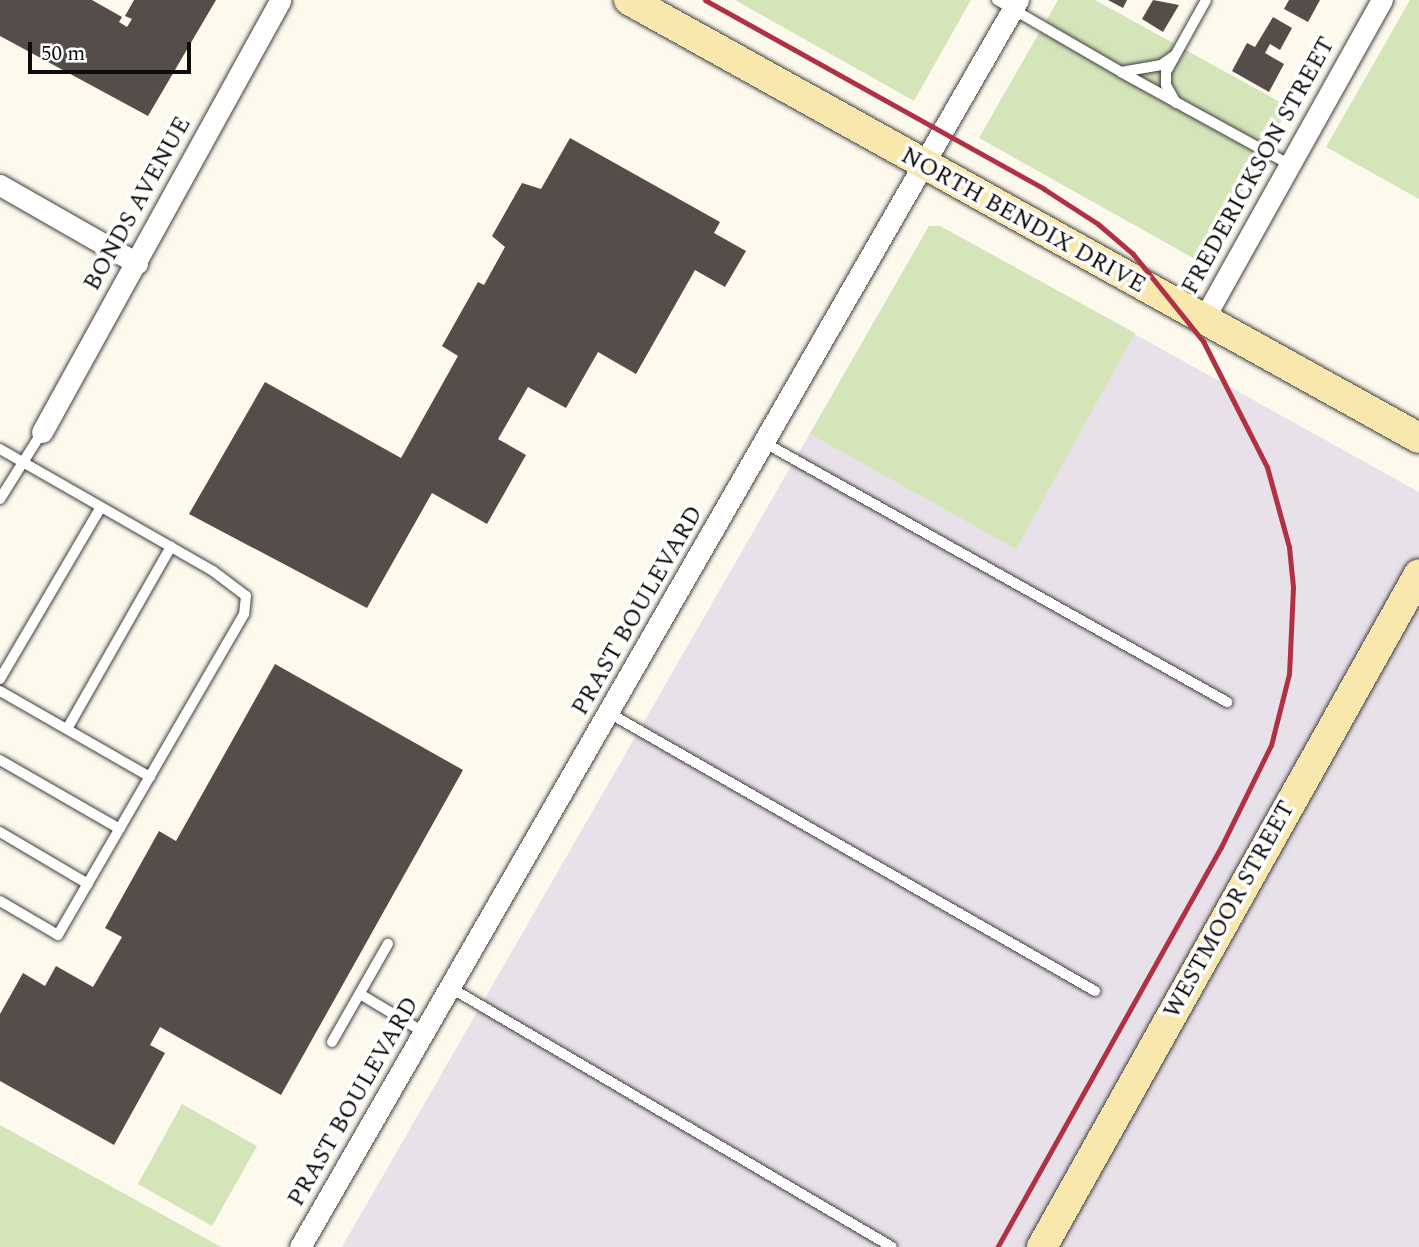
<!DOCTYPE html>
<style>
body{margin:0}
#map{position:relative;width:1419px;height:1247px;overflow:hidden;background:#fdf9ed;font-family:Spectral,serif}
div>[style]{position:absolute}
.industrial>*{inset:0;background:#e9e1ea}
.green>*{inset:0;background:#d5e5ba}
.building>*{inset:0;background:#544d4a}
.roads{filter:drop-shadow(0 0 2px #3f3f3f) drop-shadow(0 0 2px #3f3f3f)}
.lane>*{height:10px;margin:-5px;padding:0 5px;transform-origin:5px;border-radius:5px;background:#fff}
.street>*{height:21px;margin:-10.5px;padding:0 10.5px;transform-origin:10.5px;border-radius:10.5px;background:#fff}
.secondary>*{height:30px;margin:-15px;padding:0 15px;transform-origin:15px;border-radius:15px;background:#f8e8ae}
.rail>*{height:5px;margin:-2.5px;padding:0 2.5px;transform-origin:2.5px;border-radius:2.5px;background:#b03144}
span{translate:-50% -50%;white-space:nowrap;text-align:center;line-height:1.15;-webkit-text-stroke:7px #fff;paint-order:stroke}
.street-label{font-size:24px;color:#0c0c0c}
.scale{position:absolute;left:28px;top:42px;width:163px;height:32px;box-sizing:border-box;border:4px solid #0c0c0c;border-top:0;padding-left:9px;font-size:21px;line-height:24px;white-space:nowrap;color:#0c0c0c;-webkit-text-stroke:5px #fff;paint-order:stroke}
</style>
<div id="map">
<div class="industrial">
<i style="clip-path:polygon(929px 226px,940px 226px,1419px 492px,1419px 1247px,342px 1247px)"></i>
</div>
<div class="green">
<i style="clip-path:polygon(735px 0,971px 0,914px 101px)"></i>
<i style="clip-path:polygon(1058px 0,1095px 0,1289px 107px,1202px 263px,979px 138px)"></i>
<i style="clip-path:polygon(1410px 0,1419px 0,1419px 199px,1326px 147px)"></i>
<i style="clip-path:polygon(929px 226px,940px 226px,1135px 333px,1016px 549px,810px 434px)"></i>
<i style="clip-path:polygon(182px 1104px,257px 1146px,212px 1226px,138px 1184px)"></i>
<i style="clip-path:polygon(0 1125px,221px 1247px,0 1247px)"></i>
</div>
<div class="building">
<i style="clip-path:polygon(0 0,92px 0,122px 17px,119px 22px,127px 27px,132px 19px,125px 16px,134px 0,216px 0,148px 116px,0 36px)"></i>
<i style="clip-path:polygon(1108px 0,1127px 0,1123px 8px)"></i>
<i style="clip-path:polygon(1153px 0,1179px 5px,1163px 32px,1142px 19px)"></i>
<i style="clip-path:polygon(1289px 0,1320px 0,1308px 22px,1284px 9px)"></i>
<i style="clip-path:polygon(1273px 17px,1292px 28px,1280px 50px,1270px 44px,1265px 53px,1284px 64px,1269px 92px,1232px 71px,1247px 43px,1255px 47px)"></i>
<i style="clip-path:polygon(570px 138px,720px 222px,714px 233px,746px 251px,725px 287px,695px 270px,636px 374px,598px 352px,566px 408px,528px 387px,498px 439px,526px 455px,487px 524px,432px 493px,367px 608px,189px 514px,265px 382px,401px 458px,458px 356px,442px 346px,478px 282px,484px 285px,505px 247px,492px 236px,522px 183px,541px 189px)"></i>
<i style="clip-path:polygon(275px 664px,463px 770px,281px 1095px,160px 1027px,150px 1045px,165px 1053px,114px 1145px,0 1081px,0 1014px,23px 973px,45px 986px,56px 966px,93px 987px,122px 937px,105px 928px,159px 831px,176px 841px)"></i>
</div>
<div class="roads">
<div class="lane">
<i style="left:997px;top:0;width:143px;rotate:30.1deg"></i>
<i style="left:1121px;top:72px;width:41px;rotate:-9.9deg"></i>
<i style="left:1161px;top:65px;width:16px;rotate:-35deg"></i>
<i style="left:1121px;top:72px;width:193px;rotate:28.8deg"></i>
<i style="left:1176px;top:103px;width:21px;rotate:-119deg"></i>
<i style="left:1166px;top:85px;width:13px;rotate:-90deg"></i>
<i style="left:1166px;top:72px;width:82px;rotate:-60.9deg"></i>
<i style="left:765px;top:443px;width:530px;rotate:29.28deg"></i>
<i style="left:0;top:449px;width:245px;rotate:29.8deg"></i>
<i style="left:213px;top:571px;width:41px;rotate:37.1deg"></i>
<i style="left:246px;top:596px;width:18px;rotate:96deg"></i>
<i style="left:244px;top:614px;width:371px;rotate:120.1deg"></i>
<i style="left:58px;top:935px;width:67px;rotate:-149.6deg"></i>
<i style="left:0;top:499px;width:79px;rotate:-57.9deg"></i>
<i style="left:0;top:679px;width:199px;rotate:-59.6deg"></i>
<i style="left:0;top:691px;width:173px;rotate:29.8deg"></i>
<i style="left:609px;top:713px;width:560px;rotate:29.77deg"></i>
<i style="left:67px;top:729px;width:210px;rotate:-60.3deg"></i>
<i style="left:0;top:760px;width:138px;rotate:29.9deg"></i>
<i style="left:0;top:832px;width:102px;rotate:30.6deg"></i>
<i style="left:451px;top:988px;width:511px;rotate:30.43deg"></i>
<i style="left:360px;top:994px;width:76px;rotate:31deg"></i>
<i style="left:332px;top:1042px;width:113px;rotate:-60.3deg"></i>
</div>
<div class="street">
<i style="left:0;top:185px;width:158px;rotate:29.7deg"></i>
<i style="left:1203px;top:320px;width:367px;rotate:-60.8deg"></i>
<i style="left:42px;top:432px;width:493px;rotate:-61.1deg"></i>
<i style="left:300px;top:1247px;width:1439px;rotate:-60.07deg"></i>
</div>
<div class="secondary">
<i style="left:629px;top:0;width:903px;rotate:29.01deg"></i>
<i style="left:1042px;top:1247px;width:771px;rotate:-60.74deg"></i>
</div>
</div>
<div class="rail">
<i style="left:705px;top:0;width:388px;rotate:29.1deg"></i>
<i style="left:1044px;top:189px;width:64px;rotate:32.9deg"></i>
<i style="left:1098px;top:224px;width:46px;rotate:40.6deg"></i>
<i style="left:1133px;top:254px;width:112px;rotate:51.2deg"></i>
<i style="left:1203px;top:341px;width:141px;rotate:63.1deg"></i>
<i style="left:1267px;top:467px;width:83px;rotate:74.6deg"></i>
<i style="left:1289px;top:547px;width:40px;rotate:84.3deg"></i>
<i style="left:1293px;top:587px;width:87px;rotate:92.6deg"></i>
<i style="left:1289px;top:674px;width:73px;rotate:104.2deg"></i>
<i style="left:1271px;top:745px;width:114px;rotate:116.1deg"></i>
<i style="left:1221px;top:847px;width:458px;rotate:119.2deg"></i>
</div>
<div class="street-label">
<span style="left:1259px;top:166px;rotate:-61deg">FREDERICKSON STREET</span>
<span style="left:138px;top:204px;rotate:-61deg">BONDS AVENUE</span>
<span style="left:1023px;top:221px;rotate:29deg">NORTH BENDIX DRIVE</span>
<span style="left:638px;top:611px;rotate:-60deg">PRAST BOULEVARD</span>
<span style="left:1230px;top:910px;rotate:-61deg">WESTMOOR STREET</span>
<span style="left:354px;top:1102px;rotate:-60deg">PRAST BOULEVARD</span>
</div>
<div class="scale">50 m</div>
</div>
